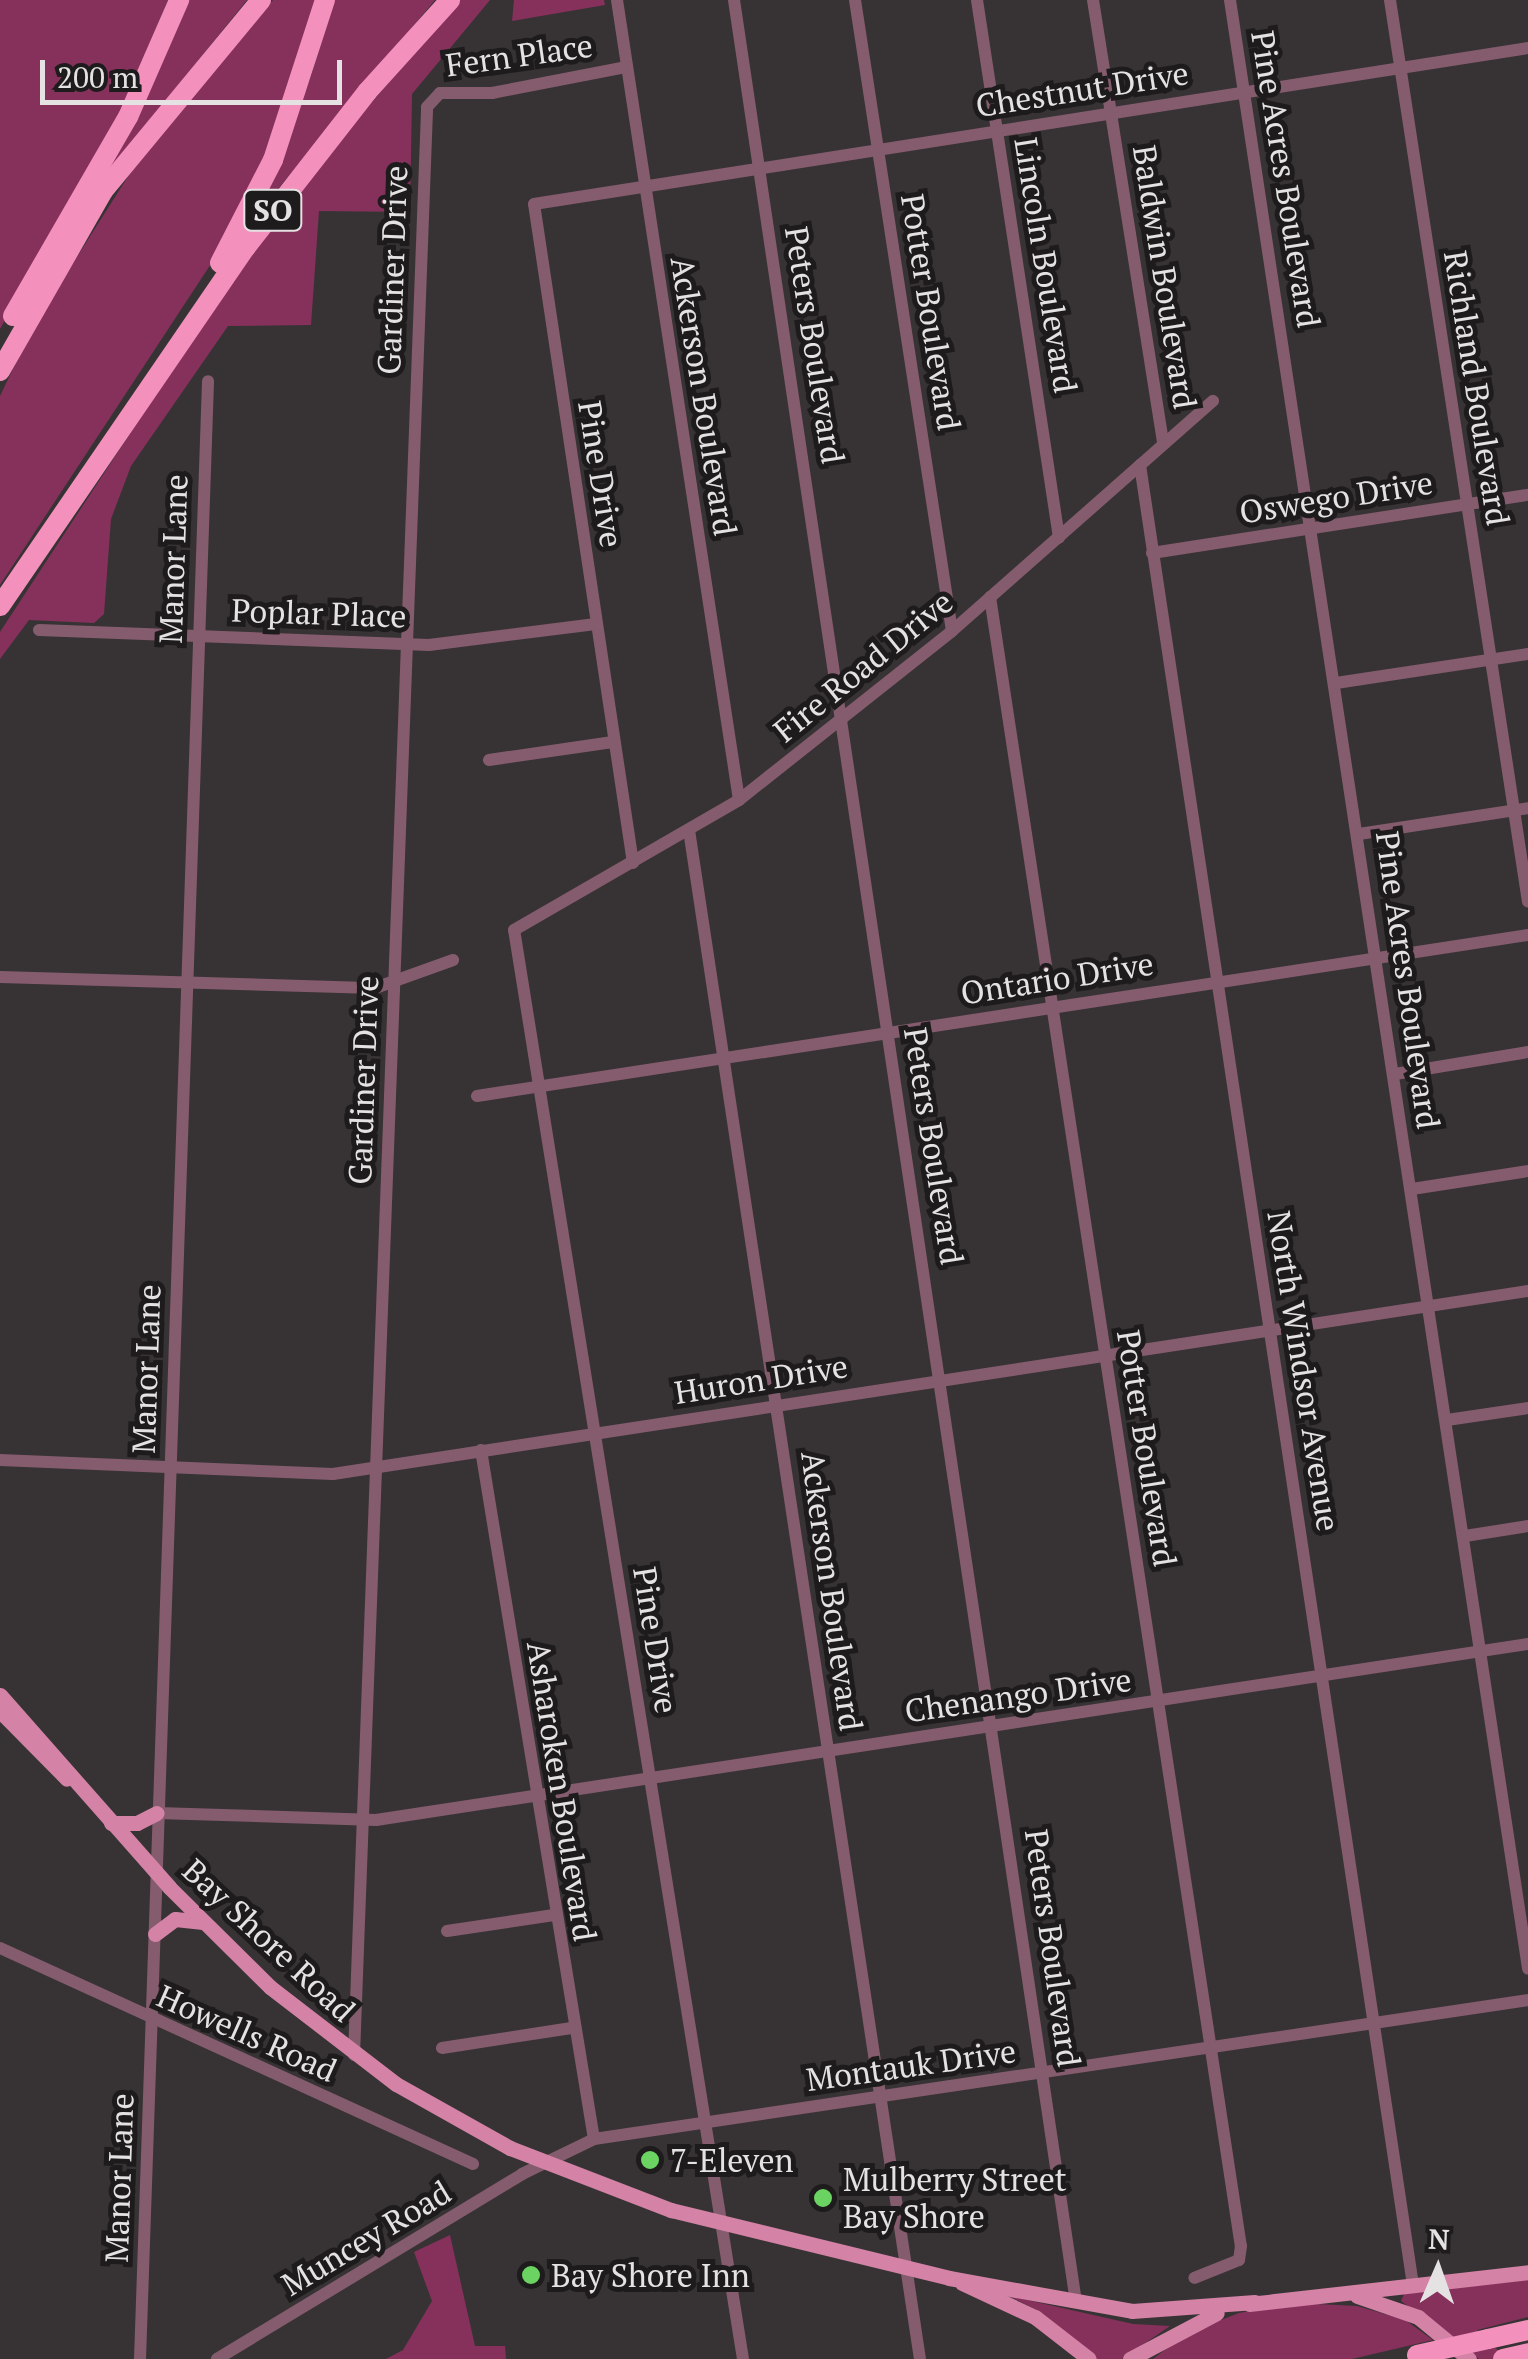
<!DOCTYPE html>
<style>
body{margin:0}
#map{position:relative;width:1528px;height:2359px;overflow:hidden;background:#373334;font-family:"PT Serif",serif}
div>[style]{position:absolute}
.green>*{inset:0;background:#86315c}
.minor>*{height:12px;margin:-6px;padding:0 6px;transform-origin:6px;border-radius:6px;background:#855c6e}
.major>*{height:15px;margin:-7.5px;padding:0 7.5px;transform-origin:7.5px;border-radius:7.5px;background:#d482a6}
.highway>*{height:20px;margin:-10px;padding:0 10px;transform-origin:10px;border-radius:10px;background:#f390bc}
.highway-bridge>*{height:20px;margin:-10px;padding:0 10px;transform-origin:10px;border-radius:10px;background:#f390bc}
.dots>*{width:28px;height:28px;translate:-50% -50%;box-sizing:border-box;border:5px solid #1d1b1c;border-radius:50%}
span{translate:-50% -50%;white-space:nowrap;text-align:center;line-height:1.15;-webkit-text-stroke:10px #1d1b1c;paint-order:stroke}
.shield-label span{padding:2px 8px;background:#1d1b1c;border:2px solid;border-radius:8px;-webkit-text-stroke-width:0}
.shield-label{font-size:30px;color:#e5e2e3;font-weight:700}
.street-label{font-size:32px;color:#e5e2e3}
.poi-label{font-size:32px;color:#e5e2e3}
.left{translate:0 -50%;text-align:left}
.north{position:absolute;left:1388px;top:2219px;width:100px;height:100px;-webkit-text-stroke:8px #1d1b1c;paint-order:stroke;rotate:2deg;font-size:28px;font-weight:700;line-height:40px;text-align:center;color:#e5e2e3}
.north::after{content:'';display:block;margin:auto;width:35px;height:45px;background:#e5e2e3;clip-path:polygon(50% 0,100% 100%,50% 72%,0 100%)}
.scale{position:absolute;left:40px;top:60px;width:302px;height:45px;box-sizing:border-box;border:5px solid #e5e2e3;border-top:0;padding-left:12px;font-size:30px;line-height:35px;white-space:nowrap;color:#e5e2e3;-webkit-text-stroke:8px #1d1b1c;paint-order:stroke}
</style>
<div id="map">
<div class="green">
<i style="clip-path:polygon(0 0,168px 0,123px 108px,0 329px)"></i>
<i style="clip-path:polygon(185px 0,247px 0,96px 187px)"></i>
<i style="clip-path:polygon(273px 0,320px 0,279px 131px,228px 238px,0 585px,0 396px,35px 323px,155px 134px)"></i>
<i style="clip-path:polygon(334px 0,435px 0,262px 208px,311px 76px)"></i>
<i style="clip-path:polygon(460px 0,490px 0,412px 94px,410px 212px,319px 211px,311px 325px,228px 326px,131px 466px,111px 519px,104px 614px,94px 623px,29px 620px,0 659px,0 632px,215px 304px,321px 161px)"></i>
<i style="clip-path:polygon(514px 0,604px 0,605px 5px,512px 21px)"></i>
<i style="clip-path:polygon(450px 2235px,475px 2346px,505px 2346px,506px 2359px,386px 2359px,403px 2350px,432px 2301px,414px 2252px)"></i>
<i style="clip-path:polygon(1528px 2279px,1528px 2317px,1477px 2330px,1507px 2359px,1479px 2359px,1401px 2301px,1404px 2294px)"></i>
<i style="clip-path:polygon(1009px 2296px,1133px 2324px,1170px 2326px,1122px 2359px,1097px 2359px,1041px 2312px)"></i>
<i style="clip-path:polygon(1296px 2303px,1357px 2306px,1405px 2320px,1433px 2340px,1352px 2359px,1153px 2359px,1185px 2334px,1239px 2313px)"></i>
</div>
<div class="minor">
<i style="left:617px;top:0;width:809px;rotate:81.33deg"></i>
<i style="left:734px;top:0;width:2326px;rotate:81.55deg"></i>
<i style="left:855px;top:0;width:638px;rotate:81.26deg"></i>
<i style="left:977px;top:0;width:544px;rotate:81.33deg"></i>
<i style="left:1093px;top:0;width:448px;rotate:81deg"></i>
<i style="left:1230px;top:0;width:1991px;rotate:81.39deg"></i>
<i style="left:1390px;top:0;width:912px;rotate:81.3deg"></i>
<i style="left:1140px;top:465px;width:1841px;rotate:81.47deg"></i>
<i style="left:1152px;top:553px;width:380px;rotate:-8.8deg"></i>
<i style="left:990px;top:597px;width:1668px;rotate:81.35deg"></i>
<i style="left:1241px;top:2246px;width:14px;rotate:98deg"></i>
<i style="left:1239px;top:2260px;width:48px;rotate:158.2deg"></i>
<i style="left:39px;top:630px;width:390px;rotate:2.2deg"></i>
<i style="left:429px;top:645px;width:168px;rotate:-7.2deg"></i>
<i style="left:1336px;top:683px;width:194px;rotate:-8.6deg"></i>
<i style="left:489px;top:760px;width:125px;rotate:-8.3deg"></i>
<i style="left:689px;top:830px;width:1546px;rotate:81.41deg"></i>
<i style="left:1359px;top:834px;width:171px;rotate:-8.7deg"></i>
<i style="left:633px;top:863px;width:666px;rotate:-98.54deg"></i>
<i style="left:534px;top:204px;width:1006px;rotate:-8.92deg"></i>
<i style="left:0;top:977px;width:375px;rotate:1.7deg"></i>
<i style="left:375px;top:988px;width:83px;rotate:-19.7deg"></i>
<i style="left:1395px;top:1074px;width:135px;rotate:-9.4deg"></i>
<i style="left:477px;top:1096px;width:1063px;rotate:-8.71deg"></i>
<i style="left:1412px;top:1189px;width:117px;rotate:-8.8deg"></i>
<i style="left:1447px;top:1420px;width:82px;rotate:-8.4deg"></i>
<i style="left:481px;top:1450px;width:698px;rotate:80.69deg"></i>
<i style="left:0;top:1460px;width:333px;rotate:2.4deg"></i>
<i style="left:333px;top:1474px;width:1209px;rotate:-8.71deg"></i>
<i style="left:1465px;top:1536px;width:64px;rotate:-9deg"></i>
<i style="left:157px;top:1813px;width:219px;rotate:1.8deg"></i>
<i style="left:376px;top:1820px;width:1165px;rotate:-8.69deg"></i>
<i style="left:447px;top:1931px;width:108px;rotate:-8.5deg"></i>
<i style="left:0;top:1948px;width:520px;rotate:24.54deg"></i>
<i style="left:442px;top:2048px;width:131px;rotate:-8.8deg"></i>
<i style="left:354px;top:2055px;width:1949px;rotate:-87.85deg"></i>
<i style="left:427px;top:107px;width:19px;rotate:-47deg"></i>
<i style="left:440px;top:93px;width:52px"></i>
<i style="left:492px;top:93px;width:136px;rotate:-11deg"></i>
<i style="left:140px;top:2359px;width:1979px;rotate:-88.03deg"></i>
<i style="left:217px;top:2359px;width:357px;rotate:-31.2deg"></i>
<i style="left:522px;top:2174px;width:80px;rotate:-25.9deg"></i>
<i style="left:594px;top:2139px;width:944px;rotate:-8.46deg"></i>
<i style="left:743px;top:2359px;width:1447px;rotate:-99.1deg"></i>
<i style="left:514px;top:930px;width:260px;rotate:-30deg"></i>
<i style="left:739px;top:800px;width:272px;rotate:-38.4deg"></i>
<i style="left:952px;top:631px;width:348px;rotate:-41.4deg"></i>
</div>
<div class="major">
<i style="left:0;top:1695px;width:256px;rotate:48.6deg"></i>
<i style="left:169px;top:1887px;width:142px;rotate:44.7deg"></i>
<i style="left:270px;top:1987px;width:159px;rotate:37.6deg"></i>
<i style="left:396px;top:2084px;width:131px;rotate:29.3deg"></i>
<i style="left:510px;top:2148px;width:173px;rotate:21.1deg"></i>
<i style="left:671px;top:2210px;width:286px;rotate:13.7deg"></i>
<i style="left:949px;top:2278px;width:186px;rotate:10.2deg"></i>
<i style="left:1132px;top:2311px;width:123px;rotate:-4.2deg"></i>
<i style="left:0;top:1711px;width:95px;rotate:45.4deg"></i>
<i style="left:111px;top:1823px;width:26px"></i>
<i style="left:137px;top:1823px;width:22px;rotate:-27deg"></i>
<i style="left:155px;top:1934px;width:25px;rotate:-37deg"></i>
<i style="left:175px;top:1919px;width:28px;rotate:6deg"></i>
<i style="left:962px;top:2283px;width:81px;rotate:25deg"></i>
<i style="left:1035px;top:2317px;width:68px;rotate:37.9deg"></i>
<i style="left:1357px;top:2296px;width:65px;rotate:19deg"></i>
<i style="left:1418px;top:2317px;width:66px;rotate:39.5deg"></i>
<i style="left:1249px;top:2304px;width:281px;rotate:-6.5deg"></i>
<i style="left:1130px;top:2359px;width:98px;rotate:-27.9deg"></i>
</div>
<div class="highway">
<i style="left:220px;top:263px;width:116px;rotate:-62.8deg"></i>
<i style="left:273px;top:160px;width:168px;rotate:-72deg"></i>
<i style="left:13px;top:316px;width:230px;rotate:-60deg"></i>
<i style="left:128px;top:117px;width:128px;rotate:-66.4deg"></i>
<i style="left:0;top:371px;width:207px;rotate:-60.2deg"></i>
<i style="left:103px;top:191px;width:248px;rotate:-50.4deg"></i>
<i style="left:0;top:606px;width:435px;rotate:-55.6deg"></i>
<i style="left:246px;top:247px;width:197px;rotate:-52deg"></i>
<i style="left:367px;top:92px;width:124px;rotate:-47.9deg"></i>
<i style="left:1488px;top:2339px;width:41px;rotate:-12.7deg"></i>
<i style="left:1503px;top:2359px;width:26px;rotate:-13deg"></i>
</div>
<div class="highway-bridge">
<i style="left:1417px;top:2355px;width:73px;rotate:-12.7deg"></i>
</div>
<div class="dots">
<i style="left:650px;top:2160px;background:#6bd362"></i>
<i style="left:823px;top:2198px;background:#6bd362"></i>
<i style="left:531px;top:2275px;background:#6bd362"></i>
</div>
<div class="shield-label">
<span style="left:273px;top:210px">SO</span>
</div>
<div class="street-label">
<span style="left:519px;top:55px;rotate:-8deg">Fern Place</span>
<span style="left:1082px;top:89px;rotate:-9deg">Chestnut Drive</span>
<span style="left:1286px;top:179px;rotate:81deg">Pine Acres Boulevard</span>
<span style="left:1046px;top:265px;rotate:81deg">Lincoln Boulevard</span>
<span style="left:392px;top:270px;rotate:-88deg">Gardiner Drive</span>
<span style="left:1165px;top:277px;rotate:81deg">Baldwin Boulevard</span>
<span style="left:931px;top:312px;rotate:81deg">Potter Boulevard</span>
<span style="left:815px;top:345px;rotate:81deg">Peters Boulevard</span>
<span style="left:1477px;top:388px;rotate:81deg">Richland Boulevard</span>
<span style="left:704px;top:396px;rotate:81deg">Ackerson Boulevard</span>
<span style="left:601px;top:474px;rotate:81deg">Pine Drive</span>
<span style="left:1336px;top:497px;rotate:-9deg">Oswego Drive</span>
<span style="left:173px;top:559px;rotate:-88deg">Manor Lane</span>
<span style="left:319px;top:613px;rotate:2deg">Poplar Place</span>
<span style="left:863px;top:666px;rotate:-39deg">Fire Road Drive</span>
<span style="left:1057px;top:978px;rotate:-9deg">Ontario Drive</span>
<span style="left:1408px;top:980px;rotate:82deg">Pine Acres Boulevard</span>
<span style="left:363px;top:1080px;rotate:-88deg">Gardiner Drive</span>
<span style="left:934px;top:1146px;rotate:81deg">Peters Boulevard</span>
<span style="left:146px;top:1369px;rotate:-88deg">Manor Lane</span>
<span style="left:1304px;top:1371px;rotate:81deg">North Windsor Avenue</span>
<span style="left:761px;top:1379px;rotate:-9deg">Huron Drive</span>
<span style="left:1147px;top:1448px;rotate:81deg">Potter Boulevard</span>
<span style="left:832px;top:1591px;rotate:82deg">Ackerson Boulevard</span>
<span style="left:656px;top:1640px;rotate:81deg">Pine Drive</span>
<span style="left:1018px;top:1695px;rotate:-8deg">Chenango Drive</span>
<span style="left:562px;top:1791px;rotate:81deg">Asharoken Boulevard</span>
<span style="left:269px;top:1940px;rotate:43deg">Bay Shore Road</span>
<span style="left:1053px;top:1948px;rotate:82deg">Peters Boulevard</span>
<span style="left:247px;top:2033px;rotate:24deg">Howells Road</span>
<span style="left:911px;top:2065px;rotate:-8deg">Montauk Drive</span>
<span style="left:119px;top:2178px;rotate:-88deg">Manor Lane</span>
<span style="left:366px;top:2238px;rotate:-31deg">Muncey Road</span>
</div>
<div class="poi-label">
<span class="left" style="left:670px;top:2160px">7-Eleven</span>
<span class="left" style="left:843px;top:2198px">Mulberry Street<br>Bay Shore</span>
<span class="left" style="left:551px;top:2275px">Bay Shore Inn</span>
</div>
<div class="north">N</div>
<div class="scale">200 m</div>
</div>
